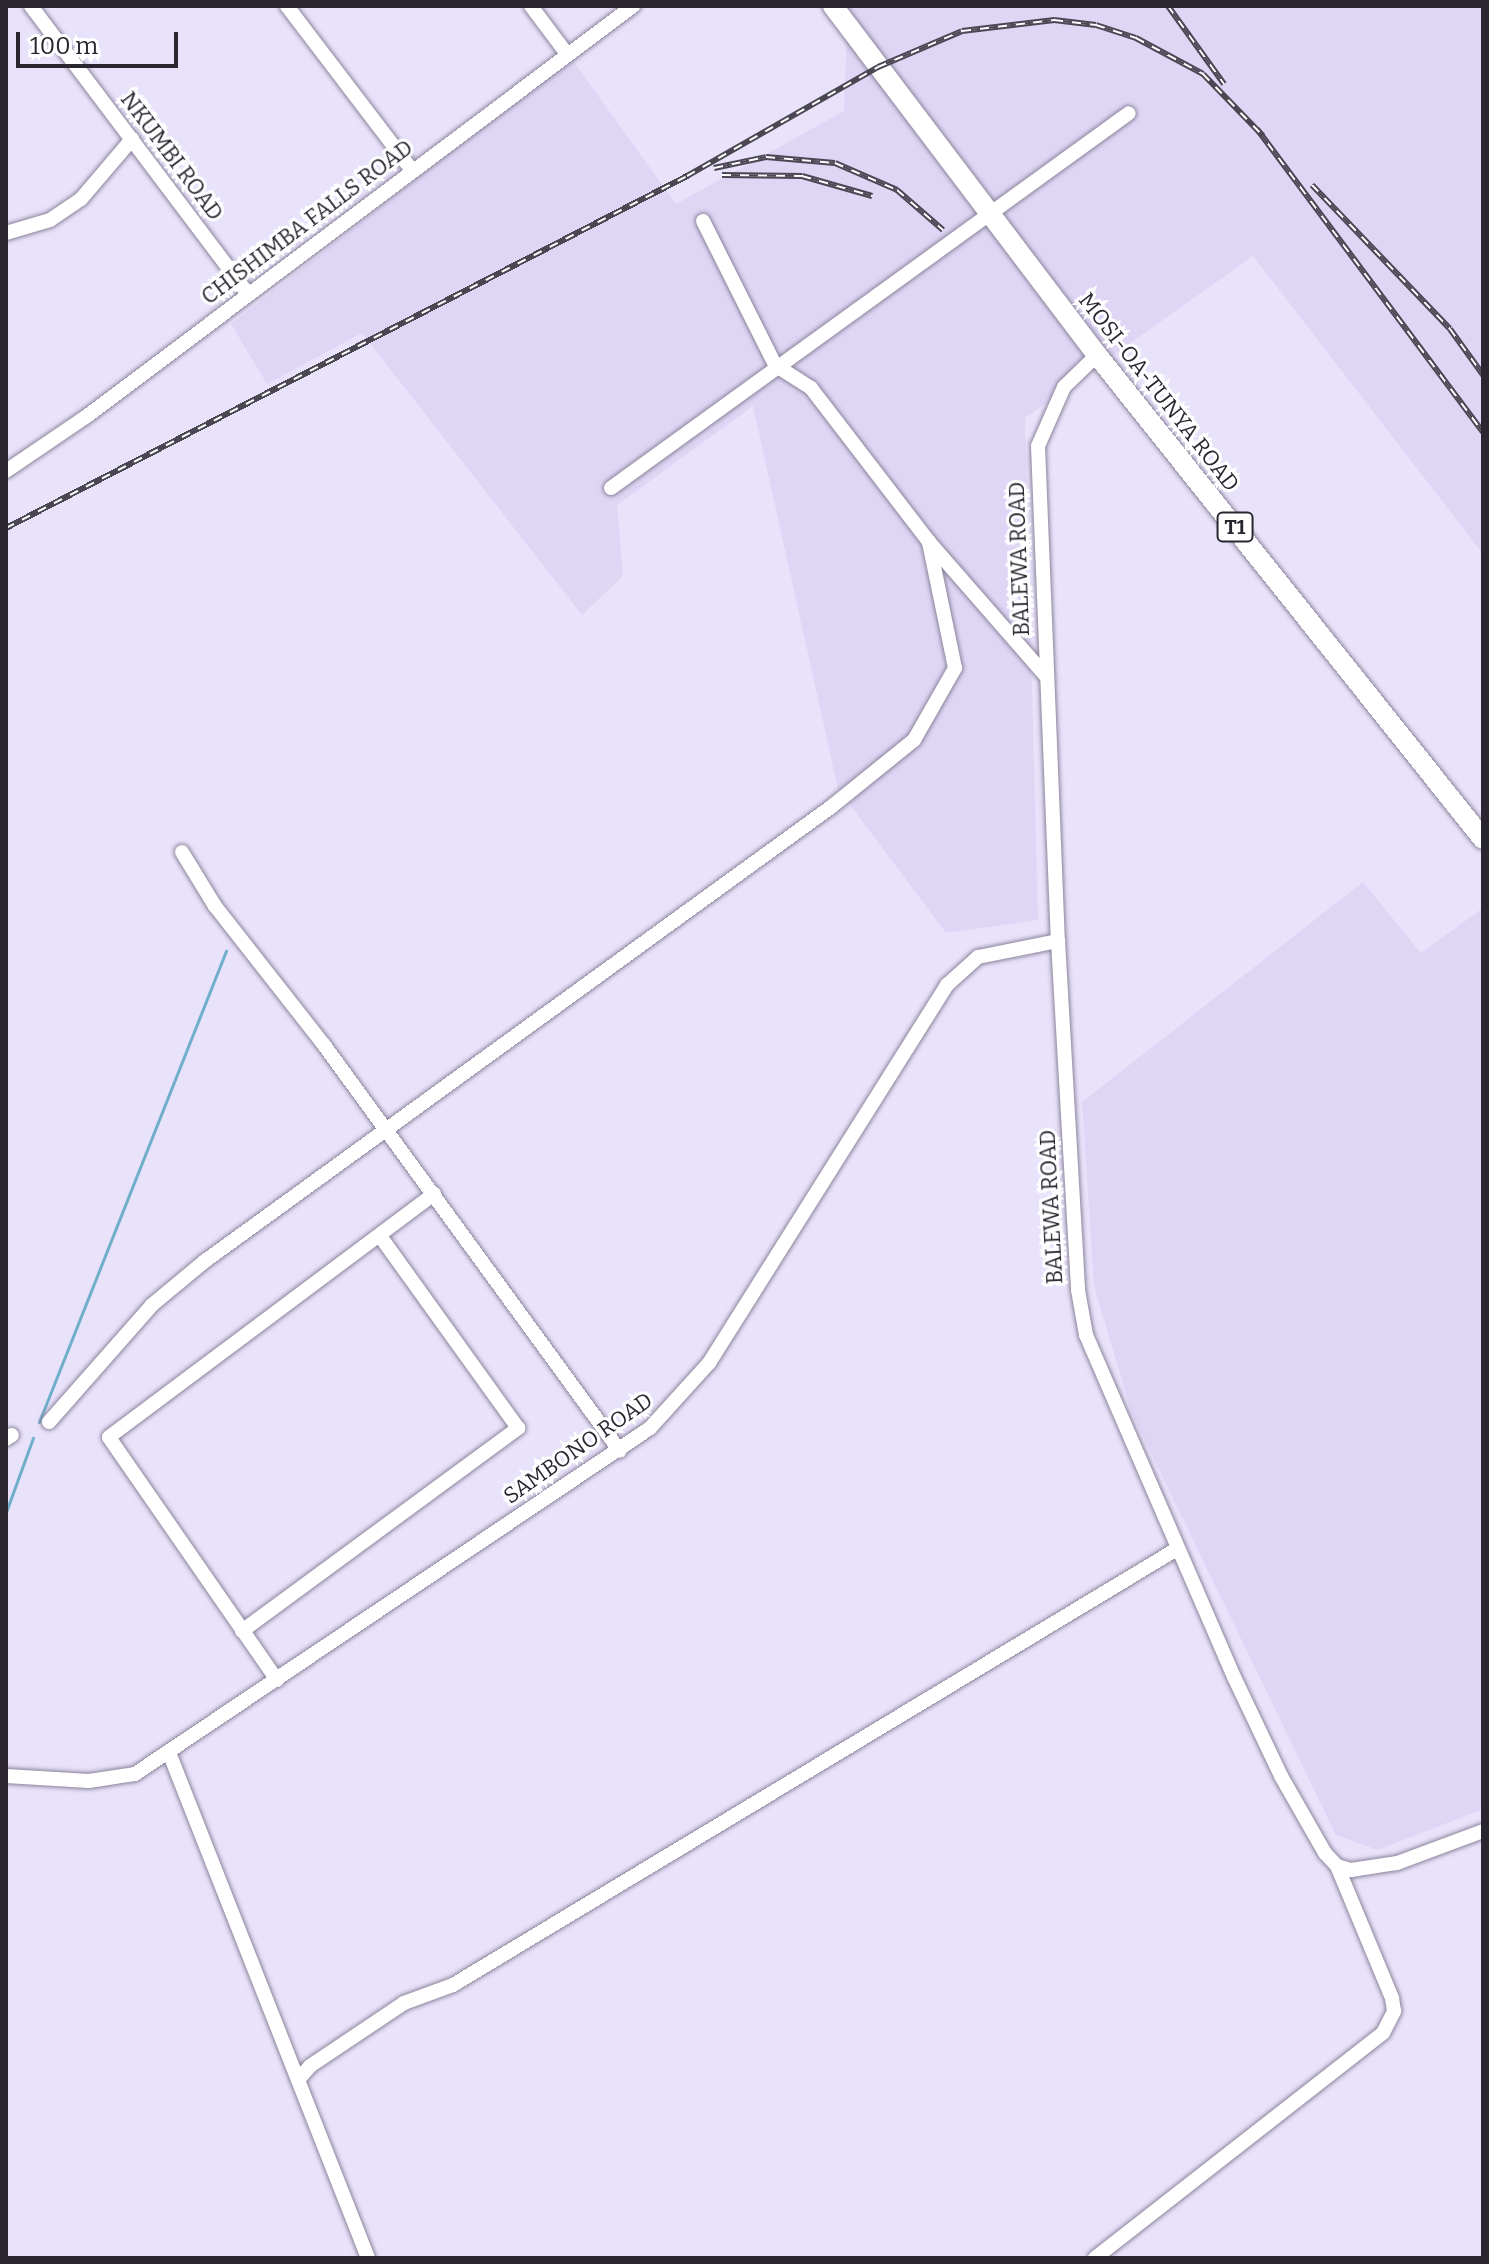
<!DOCTYPE html>
<style>
body{margin:0}
#map{position:relative;width:1489px;height:2264px;overflow:hidden;background:#e9e2fb;font-family:Bitter,serif}
div>[style]{position:absolute}
.built>*{inset:0;background:#dfd6f6}
.stream>*{height:3px;margin:-1.5px;padding:0 1.5px;transform-origin:1.5px;border-radius:1.5px;background:#70aeca}
.roads{filter:drop-shadow(0 0 2px #8b849b) drop-shadow(0 0 2px #8b849b)}
.minor>*{height:14px;margin:-7px;padding:0 7px;transform-origin:7px;border-radius:7px;background:#fff}
.highway>*{height:20px;margin:-10px;padding:0 10px;transform-origin:10px;border-radius:10px;background:#fff}
.rail>*{height:6px;margin-top:-3px;transform-origin:0;background:repeating-linear-gradient(90deg,#fff 0 9px,#4a4652 0 18px);box-sizing:border-box;border-block:2px solid #4a4652}
span{translate:-50% -50%;white-space:nowrap;text-align:center;line-height:1.15;-webkit-text-stroke:6px #fff;paint-order:stroke}
.shield-label span{padding:2px 6px;background:#fff;border:2px solid;border-radius:6px;-webkit-text-stroke-width:0}
.shield-label{font-size:20px;color:#29262f;font-weight:700}
.street-label{font-size:22px;color:#29262f}
.frame{position:absolute;inset:0;border:8px solid #29262f;pointer-events:none}
.scale{position:absolute;left:16px;top:32px;width:162px;height:36px;box-sizing:border-box;border:4px solid #29262f;border-top:0;padding-left:10px;font-size:24px;line-height:28px;white-space:nowrap;color:#29262f;-webkit-text-stroke:6px #fff;paint-order:stroke}
</style>
<div id="map">
<div class="built">
<i style="clip-path:polygon(848px 6px,1483px 6px,1483px 554px,1253px 256px,1025px 418px,1038px 920px,946px 933px,838px 789px,753px 406px,617px 505px,623px 576px,582px 615px,362px 333px,267px 384px,231px 324px,571px 58px,676px 204px,844px 111px)"></i>
<i style="clip-path:polygon(1363px 882px,1421px 953px,1483px 908px,1483px 1809px,1378px 1850px,1336px 1835px,1132px 1414px,1094px 1286px,1082px 1102px)"></i>
</div>
<div class="stream">
<i style="left:39px;top:1422px;width:507px;rotate:-68.35deg"></i>
<i style="left:6px;top:1512px;width:79px;rotate:-70deg"></i>
</div>
<div class="roads">
<div class="minor">
<i style="left:31px;top:6px;width:361px;rotate:53deg"></i>
<i style="left:287px;top:6px;width:206px;rotate:52.7deg"></i>
<i style="left:531px;top:6px;width:60px;rotate:53.1deg"></i>
<i style="left:703px;top:221px;width:161px;rotate:63.4deg"></i>
<i style="left:775px;top:365px;width:43px;rotate:32.6deg"></i>
<i style="left:811px;top:388px;width:194px;rotate:52.5deg"></i>
<i style="left:929px;top:542px;width:178px;rotate:48.9deg"></i>
<i style="left:6px;top:233px;width:46px;rotate:-16.5deg"></i>
<i style="left:50px;top:220px;width:37px;rotate:-34deg"></i>
<i style="left:81px;top:199px;width:79px;rotate:-49.6deg"></i>
<i style="left:1097px;top:355px;width:46px;rotate:135.9deg"></i>
<i style="left:1064px;top:387px;width:64px;rotate:113.8deg"></i>
<i style="left:1038px;top:446px;width:495px;rotate:87.7deg"></i>
<i style="left:1058px;top:941px;width:350px;rotate:86.7deg"></i>
<i style="left:1078px;top:1290px;width:46px;rotate:79.9deg"></i>
<i style="left:1086px;top:1335px;width:373px;rotate:66.6deg"></i>
<i style="left:1234px;top:1677px;width:110px;rotate:64.6deg"></i>
<i style="left:1281px;top:1776px;width:89px;rotate:60.3deg"></i>
<i style="left:1325px;top:1853px;width:18px;rotate:47deg"></i>
<i style="left:1337px;top:1866px;width:15px;rotate:16deg"></i>
<i style="left:1351px;top:1870px;width:47px;rotate:-8.7deg"></i>
<i style="left:1397px;top:1863px;width:92px;rotate:-20.4deg"></i>
<i style="left:6px;top:471px;width:98px;rotate:-34.2deg"></i>
<i style="left:87px;top:416px;width:683px;rotate:-36.9deg"></i>
<i style="left:611px;top:488px;width:639px;rotate:-35.9deg"></i>
<i style="left:182px;top:852px;width:63px;rotate:58.6deg"></i>
<i style="left:215px;top:906px;width:177px;rotate:51.9deg"></i>
<i style="left:324px;top:1045px;width:502px;rotate:53.91deg"></i>
<i style="left:49px;top:1422px;width:156px;rotate:-48.6deg"></i>
<i style="left:152px;top:1305px;width:69px;rotate:-39.7deg"></i>
<i style="left:205px;top:1261px;width:773px;rotate:-35.95deg"></i>
<i style="left:831px;top:807px;width:107px;rotate:-38.9deg"></i>
<i style="left:914px;top:740px;width:83px;rotate:-60.3deg"></i>
<i style="left:955px;top:668px;width:129px;rotate:-101.7deg"></i>
<i style="left:6px;top:1439px;width:7px;rotate:-34deg"></i>
<i style="left:242px;top:1631px;width:343px;rotate:-36.3deg"></i>
<i style="left:518px;top:1428px;width:236px;rotate:-125.7deg"></i>
<i style="left:277px;top:1680px;width:295px;rotate:-124.7deg"></i>
<i style="left:109px;top:1437px;width:406px;rotate:-36.8deg"></i>
<i style="left:170px;top:1755px;width:541px;rotate:68.51deg"></i>
<i style="left:6px;top:1776px;width:83px;rotate:3.4deg"></i>
<i style="left:89px;top:1781px;width:47px;rotate:-8.7deg"></i>
<i style="left:135px;top:1774px;width:620px;rotate:-33.89deg"></i>
<i style="left:650px;top:1428px;width:88px;rotate:-47.8deg"></i>
<i style="left:709px;top:1363px;width:447px;rotate:-57.8deg"></i>
<i style="left:947px;top:985px;width:42px;rotate:-42.1deg"></i>
<i style="left:978px;top:957px;width:82px;rotate:-11.3deg"></i>
<i style="left:298px;top:2080px;width:18px;rotate:-49deg"></i>
<i style="left:310px;top:2066px;width:113px;rotate:-33.8deg"></i>
<i style="left:404px;top:2003px;width:52px;rotate:-20.2deg"></i>
<i style="left:453px;top:1985px;width:845px;rotate:-31.06deg"></i>
<i style="left:1095px;top:2258px;width:365px;rotate:-38deg"></i>
<i style="left:1383px;top:2033px;width:25px;rotate:-63deg"></i>
<i style="left:1394px;top:2011px;width:13px;rotate:-99deg"></i>
<i style="left:1392px;top:1998px;width:143px;rotate:-112.6deg"></i>
</div>
<div class="highway">
<i style="left:833px;top:6px;width:438px;rotate:52.9deg"></i>
<i style="left:1097px;top:355px;width:619px;rotate:51.43deg"></i>
</div>
</div>
<div class="rail">
<i style="left:1168px;top:6px;width:96px;rotate:54.3deg"></i>
<i style="left:1257px;top:129px;width:378px;rotate:53.3deg"></i>
<i style="left:714px;top:168px;width:53px;rotate:-11.9deg"></i>
<i style="left:766px;top:157px;width:69px;rotate:5deg"></i>
<i style="left:835px;top:163px;width:68px;rotate:23.5deg"></i>
<i style="left:897px;top:190px;width:61px;rotate:41deg"></i>
<i style="left:722px;top:175px;width:80px;rotate:0.7deg"></i>
<i style="left:802px;top:176px;width:73px;rotate:15.9deg"></i>
<i style="left:1312px;top:185px;width:199px;rotate:46.2deg"></i>
<i style="left:1450px;top:329px;width:57px;rotate:54.3deg"></i>
<i style="left:6px;top:528px;width:767px;rotate:-27.33deg"></i>
<i style="left:687px;top:176px;width:220px;rotate:-29.7deg"></i>
<i style="left:878px;top:67px;width:91px;rotate:-23.2deg"></i>
<i style="left:962px;top:31px;width:93px;rotate:-6.8deg"></i>
<i style="left:1054px;top:20px;width:42px;rotate:6.8deg"></i>
<i style="left:1096px;top:25px;width:42px;rotate:18deg"></i>
<i style="left:1136px;top:38px;width:76px;rotate:28.2deg"></i>
<i style="left:1203px;top:74px;width:86px;rotate:45.9deg"></i>
</div>
<div class="shield-label">
<span style="left:1235px;top:527px">T1</span>
</div>
<div class="street-label">
<span style="left:172px;top:156px;rotate:53deg">NKUMBI ROAD</span>
<span style="left:307px;top:222px;rotate:-37deg">CHISHIMBA FALLS ROAD</span>
<span style="left:1159px;top:392px;rotate:52deg">MOSI-OA-TUNYA ROAD</span>
<span style="left:1019px;top:559px;rotate:-92deg">BALEWA ROAD</span>
<span style="left:1051px;top:1207px;rotate:-93deg">BALEWA ROAD</span>
<span style="left:578px;top:1448px;rotate:-35deg">SAMBONO ROAD</span>
</div>
<div class="frame"></div>
<div class="scale">100 m</div>
</div>
